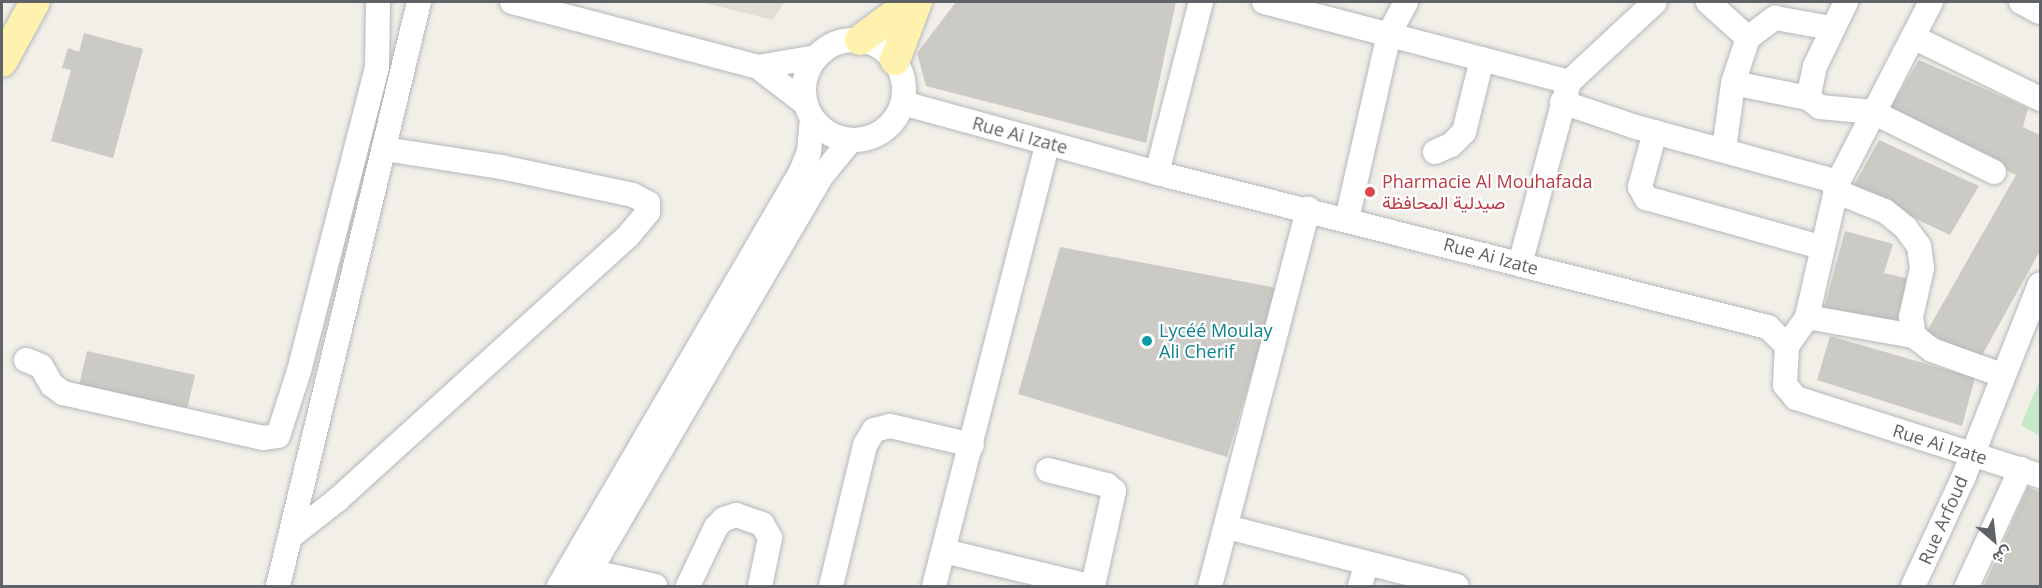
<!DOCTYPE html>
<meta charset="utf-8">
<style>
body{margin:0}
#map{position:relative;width:2042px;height:588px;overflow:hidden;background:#f1efe8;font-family:"Open Sans",Vazirmatn,sans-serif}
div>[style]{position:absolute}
.education>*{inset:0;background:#e1ded6}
.green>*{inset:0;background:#c5e8c5}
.building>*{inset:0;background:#cccac5}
.roads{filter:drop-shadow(0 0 2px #b5b8bc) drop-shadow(0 0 2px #b5b8bc)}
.minor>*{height:24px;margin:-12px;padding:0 12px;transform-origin:12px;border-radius:12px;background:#fff}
.minor>.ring{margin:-12px;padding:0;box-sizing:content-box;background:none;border:24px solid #fff;border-radius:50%}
.major>*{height:30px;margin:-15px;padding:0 15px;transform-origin:15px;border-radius:15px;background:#fff2af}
.dots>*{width:16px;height:16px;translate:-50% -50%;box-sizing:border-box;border:3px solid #fff;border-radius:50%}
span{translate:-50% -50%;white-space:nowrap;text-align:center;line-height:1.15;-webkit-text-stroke:4.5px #fff;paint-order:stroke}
.street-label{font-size:18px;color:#5f6368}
.health-label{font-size:18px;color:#be3a42}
.left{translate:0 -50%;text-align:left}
.culture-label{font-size:18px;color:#0d838f}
.frame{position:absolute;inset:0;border:3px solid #5f6368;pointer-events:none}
.north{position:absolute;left:1964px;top:510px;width:60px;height:60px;-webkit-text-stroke:4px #fff;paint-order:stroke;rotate:152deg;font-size:16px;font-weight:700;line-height:24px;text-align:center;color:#5f6368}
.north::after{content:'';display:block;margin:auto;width:21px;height:27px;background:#5f6368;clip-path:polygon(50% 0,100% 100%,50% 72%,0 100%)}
</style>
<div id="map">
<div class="education">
<i style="clip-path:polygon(701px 2px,784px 2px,773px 20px)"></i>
</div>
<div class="green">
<i style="clip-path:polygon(2040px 380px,2040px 436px,2021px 425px)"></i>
</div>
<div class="building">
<i style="clip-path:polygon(956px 2px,1176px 2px,1146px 143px,926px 86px,917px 53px)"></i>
<i style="clip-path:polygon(84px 33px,143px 49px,113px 158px,51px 141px,71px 70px,62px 68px,68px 48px,79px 52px)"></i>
<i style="clip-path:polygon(1919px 60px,2028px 108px,2023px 127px,2040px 135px,2040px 251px,1981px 357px,1926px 333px,2016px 175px,1888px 112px)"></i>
<i style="clip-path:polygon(1879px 140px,1979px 186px,1950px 235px,1852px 189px)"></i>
<i style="clip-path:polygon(1845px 231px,1893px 244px,1884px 273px,1910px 279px,1895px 327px,1823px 312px)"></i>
<i style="clip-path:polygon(1060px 247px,1277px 288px,1227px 457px,1018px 394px)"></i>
<i style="clip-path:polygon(1830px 336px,1975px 378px,1962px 426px,1817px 380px)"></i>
<i style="clip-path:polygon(87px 351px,195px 375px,186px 414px,78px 390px)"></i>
<i style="clip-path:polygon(2028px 487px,2040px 492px,2040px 586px,1984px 586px)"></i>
</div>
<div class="roads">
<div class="minor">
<i style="left:512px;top:2px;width:254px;rotate:14.8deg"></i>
<i style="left:758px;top:67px;width:59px;rotate:37.5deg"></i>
<i style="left:1264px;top:2px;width:315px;rotate:14.7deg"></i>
<i style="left:1708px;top:2px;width:54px;rotate:42deg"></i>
<i style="left:1748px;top:38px;width:34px;rotate:-37deg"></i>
<i style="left:1775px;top:18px;width:57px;rotate:10.1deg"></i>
<i style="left:1846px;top:2px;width:71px;rotate:115.8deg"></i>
<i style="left:1815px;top:66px;width:33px;rotate:102deg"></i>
<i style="left:1808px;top:98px;width:15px;rotate:37deg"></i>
<i style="left:1820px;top:107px;width:53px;rotate:5.4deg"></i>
<i style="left:1873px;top:112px;width:135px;rotate:26.4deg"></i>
<i style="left:2021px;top:2px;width:21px;rotate:28deg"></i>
<i style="left:1913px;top:37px;width:141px;rotate:26deg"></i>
<i class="ring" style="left:804px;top:40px;width:76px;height:76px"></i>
<i style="left:758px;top:67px;width:59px;rotate:-9.8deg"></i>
<i style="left:1733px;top:83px;width:76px;rotate:11.3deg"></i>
<i style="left:1562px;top:102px;width:78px;rotate:18.7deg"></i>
<i style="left:1636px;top:127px;width:209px;rotate:15.2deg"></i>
<i style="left:903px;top:103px;width:263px;rotate:15.4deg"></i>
<i style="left:1157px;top:173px;width:630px;rotate:14.15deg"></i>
<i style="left:1768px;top:327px;width:27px;rotate:45deg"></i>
<i style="left:1787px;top:346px;width:39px;rotate:93deg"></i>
<i style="left:1785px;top:385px;width:17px;rotate:50deg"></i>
<i style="left:1796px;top:398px;width:256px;rotate:17.7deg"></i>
<i style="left:1655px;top:132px;width:57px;rotate:105.3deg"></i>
<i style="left:1640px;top:187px;width:13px;rotate:61deg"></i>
<i style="left:1646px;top:198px;width:181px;rotate:15.7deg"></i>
<i style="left:1724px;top:150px;width:68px;rotate:-82.3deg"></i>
<i style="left:1733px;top:83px;width:47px;rotate:-71.6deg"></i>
<i style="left:1435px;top:152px;width:17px;rotate:-24deg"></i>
<i style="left:1451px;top:145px;width:18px;rotate:-45deg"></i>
<i style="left:1464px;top:132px;width:75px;rotate:-76.1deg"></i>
<i style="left:1157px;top:173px;width:177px;rotate:-75.6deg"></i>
<i style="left:1835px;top:191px;width:54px;rotate:21.8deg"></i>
<i style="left:1885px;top:211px;width:26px;rotate:39deg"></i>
<i style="left:1905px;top:227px;width:24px;rotate:54deg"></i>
<i style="left:1919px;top:246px;width:22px;rotate:82deg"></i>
<i style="left:1922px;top:268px;width:50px;rotate:102.7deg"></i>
<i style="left:1911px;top:317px;width:19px;rotate:81deg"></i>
<i style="left:1914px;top:336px;width:23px;rotate:38deg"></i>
<i style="left:1932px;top:350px;width:74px;rotate:19.7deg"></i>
<i style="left:1347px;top:219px;width:190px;rotate:-77.2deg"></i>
<i style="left:1389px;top:34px;width:36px;rotate:-62deg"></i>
<i style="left:1520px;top:264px;width:188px;rotate:-74.9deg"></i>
<i style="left:1569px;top:82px;width:117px;rotate:-42.9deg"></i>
<i style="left:1807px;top:317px;width:109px;rotate:10.1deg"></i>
<i style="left:1787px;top:346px;width:35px;rotate:-55deg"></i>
<i style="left:1807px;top:317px;width:139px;rotate:-77.1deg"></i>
<i style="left:1838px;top:182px;width:203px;rotate:-62.7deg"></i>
<i style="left:26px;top:360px;width:16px;rotate:22deg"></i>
<i style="left:41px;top:366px;width:22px;rotate:60deg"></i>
<i style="left:52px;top:385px;width:14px;rotate:36deg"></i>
<i style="left:63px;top:393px;width:205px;rotate:12.7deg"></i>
<i style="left:263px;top:438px;width:15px;rotate:-8deg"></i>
<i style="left:278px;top:436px;width:68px;rotate:-72.1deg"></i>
<i style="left:299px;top:371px;width:314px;rotate:-75.6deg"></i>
<i style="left:377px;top:67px;width:65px;rotate:-89.1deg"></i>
<i style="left:1048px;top:470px;width:61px;rotate:14.3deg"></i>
<i style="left:1107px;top:485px;width:9px;rotate:41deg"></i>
<i style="left:1114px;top:491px;width:97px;rotate:102.5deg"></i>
<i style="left:1227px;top:527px;width:237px;rotate:14.4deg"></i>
<i style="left:290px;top:537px;width:60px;rotate:-38.2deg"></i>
<i style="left:337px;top:500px;width:393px;rotate:-42.2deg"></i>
<i style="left:628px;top:236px;width:31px;rotate:-50deg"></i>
<i style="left:648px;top:212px;width:9px;rotate:-90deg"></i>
<i style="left:648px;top:203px;width:17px;rotate:-152deg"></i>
<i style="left:633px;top:195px;width:135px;rotate:-168deg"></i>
<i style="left:501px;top:167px;width:117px;rotate:-171.2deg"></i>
<i style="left:944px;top:551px;width:149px;rotate:13.6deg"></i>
<i style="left:589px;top:571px;width:68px;rotate:12.8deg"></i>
<i style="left:278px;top:586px;width:601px;rotate:-76.43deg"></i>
<i style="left:559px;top:586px;width:477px;rotate:-59.7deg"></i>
<i style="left:800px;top:174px;width:24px;rotate:-68deg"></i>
<i style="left:809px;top:152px;width:33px;rotate:-85deg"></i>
<i style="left:581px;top:586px;width:478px;rotate:-59.6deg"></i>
<i style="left:823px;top:174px;width:44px;rotate:-50.5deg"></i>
<i style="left:688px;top:586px;width:65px;rotate:-64.6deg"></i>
<i style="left:716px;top:527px;width:11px;rotate:-45deg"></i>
<i style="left:724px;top:519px;width:13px;rotate:-18deg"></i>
<i style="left:736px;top:515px;width:28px;rotate:19deg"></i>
<i style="left:762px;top:524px;width:16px;rotate:60deg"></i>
<i style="left:770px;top:538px;width:49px;rotate:101.8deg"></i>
<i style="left:831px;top:586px;width:145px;rotate:-76.4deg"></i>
<i style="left:865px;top:445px;width:17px;rotate:-59deg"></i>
<i style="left:874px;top:430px;width:16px;rotate:-14deg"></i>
<i style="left:890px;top:426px;width:84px;rotate:13deg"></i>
<i style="left:934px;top:586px;width:457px;rotate:-75.6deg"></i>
<i style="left:1210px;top:586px;width:390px;rotate:-75.4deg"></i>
<i style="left:1360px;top:586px;width:22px;rotate:-74deg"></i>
<i style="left:1913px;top:586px;width:121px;rotate:-65.1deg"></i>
<i style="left:1964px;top:476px;width:206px;rotate:-68.4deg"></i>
<i style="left:1967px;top:586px;width:129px;rotate:-65.2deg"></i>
</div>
<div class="major">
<i style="left:860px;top:40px;width:64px;rotate:-36.7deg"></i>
<i style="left:895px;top:60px;width:62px;rotate:-69.2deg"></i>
<i style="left:2px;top:62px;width:68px;rotate:-61.2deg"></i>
</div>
</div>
<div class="dots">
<i style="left:1370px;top:192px;background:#e0444e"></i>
<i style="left:1147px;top:341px;background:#0f9aa8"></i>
</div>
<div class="street-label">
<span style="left:1020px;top:135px;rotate:15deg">Rue Ai Izate</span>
<span style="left:1491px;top:256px;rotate:15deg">Rue Ai Izate</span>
<span style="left:1940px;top:444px;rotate:17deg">Rue Ai Izate</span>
<span style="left:1943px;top:520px;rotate:-66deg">Rue Arfoud</span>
</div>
<div class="health-label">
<span class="left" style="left:1382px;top:192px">Pharmacie Al Mouhafada<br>صيدلية المحافظة</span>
</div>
<div class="culture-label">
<span class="left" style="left:1159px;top:341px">Lycéé Moulay<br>Ali Cherif</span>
</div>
<div class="frame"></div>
<div class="north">ش</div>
</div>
